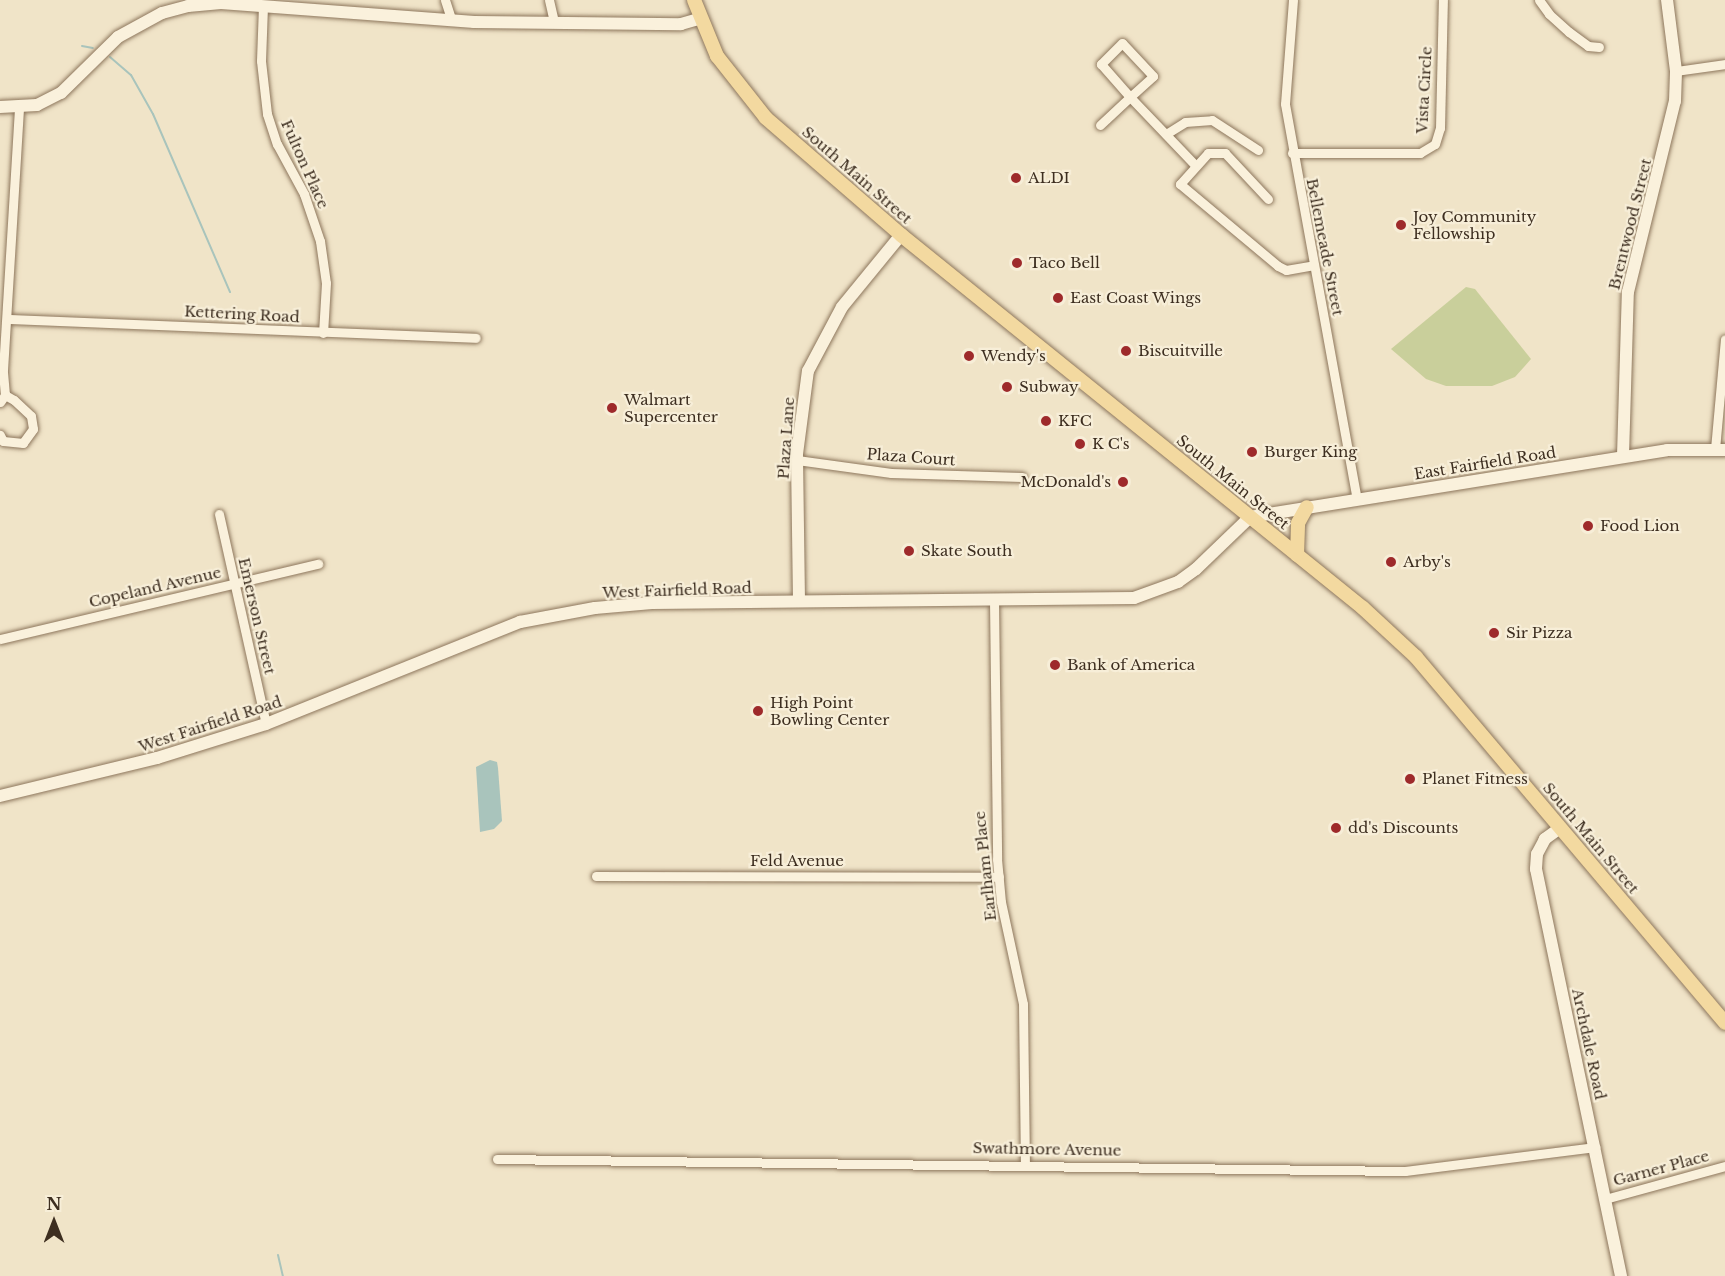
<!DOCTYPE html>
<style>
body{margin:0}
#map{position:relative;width:1725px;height:1276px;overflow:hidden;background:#f0e4c8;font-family:"Libre Baskerville",serif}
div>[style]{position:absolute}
.green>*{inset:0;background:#c9cf9b}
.water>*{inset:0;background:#a9c4bc}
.stream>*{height:2px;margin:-1px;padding:0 1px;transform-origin:1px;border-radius:1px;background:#a9c4bc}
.roads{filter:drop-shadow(0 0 2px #8d765c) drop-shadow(0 0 2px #8d765c)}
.street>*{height:9px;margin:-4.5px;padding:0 4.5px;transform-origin:4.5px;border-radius:4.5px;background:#faf1dc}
.secondary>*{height:12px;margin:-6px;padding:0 6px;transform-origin:6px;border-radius:6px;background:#faf1dc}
.primary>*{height:14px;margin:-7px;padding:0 7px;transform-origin:7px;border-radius:7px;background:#f3d9a0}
.dots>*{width:16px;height:16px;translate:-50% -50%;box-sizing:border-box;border:3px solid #f7eed8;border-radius:50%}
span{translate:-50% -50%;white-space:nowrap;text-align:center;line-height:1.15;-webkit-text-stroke:4.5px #f7eed8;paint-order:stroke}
.street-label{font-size:15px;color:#3d2e20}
.poi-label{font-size:15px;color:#3d2e20}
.left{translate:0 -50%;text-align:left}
.right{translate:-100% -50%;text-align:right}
.north{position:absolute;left:24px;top:1192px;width:60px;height:60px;-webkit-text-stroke:4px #f7eed8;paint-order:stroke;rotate:0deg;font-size:16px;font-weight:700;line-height:24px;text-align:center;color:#3d2e20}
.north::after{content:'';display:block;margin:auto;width:21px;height:27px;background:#3d2e20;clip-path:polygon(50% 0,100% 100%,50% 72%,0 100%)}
</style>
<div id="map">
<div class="green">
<i style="clip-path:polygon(1466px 287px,1475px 289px,1531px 359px,1515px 377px,1492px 386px,1446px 386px,1426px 379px,1391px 349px)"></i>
</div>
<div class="water">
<i style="clip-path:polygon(490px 760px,497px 762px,498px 768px,502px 821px,494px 829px,480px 832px,476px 767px)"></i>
</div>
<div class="stream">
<i style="left:82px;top:46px;width:11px;rotate:10deg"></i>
<i style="left:110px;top:57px;width:28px;rotate:41deg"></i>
<i style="left:131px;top:75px;width:45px;rotate:60.6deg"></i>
<i style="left:153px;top:114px;width:194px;rotate:66.6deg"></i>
<i style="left:278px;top:1255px;width:22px;rotate:77deg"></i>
</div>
<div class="roads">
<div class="street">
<i style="left:445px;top:0;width:19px;rotate:72deg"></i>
<i style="left:549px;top:0;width:22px;rotate:77deg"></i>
<i style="left:1293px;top:0;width:104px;rotate:94.4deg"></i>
<i style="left:1285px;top:104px;width:402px;rotate:79.7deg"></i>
<i style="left:1539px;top:0;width:17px;rotate:54deg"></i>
<i style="left:1549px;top:14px;width:27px;rotate:42deg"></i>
<i style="left:1569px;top:32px;width:24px;rotate:36deg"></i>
<i style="left:1588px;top:46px;width:11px;rotate:5deg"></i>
<i style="left:263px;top:6px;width:55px;rotate:92.1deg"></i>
<i style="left:261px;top:61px;width:53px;rotate:83.5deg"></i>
<i style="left:267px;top:114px;width:32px;rotate:72deg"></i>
<i style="left:277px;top:144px;width:57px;rotate:61.6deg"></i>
<i style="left:304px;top:194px;width:50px;rotate:71.2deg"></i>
<i style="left:320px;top:241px;width:42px;rotate:81.9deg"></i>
<i style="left:326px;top:283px;width:50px;rotate:93.4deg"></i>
<i style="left:1676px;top:71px;width:49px;rotate:-8.1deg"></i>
<i style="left:1100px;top:125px;width:41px;rotate:-43deg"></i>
<i style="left:1130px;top:97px;width:31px;rotate:-42deg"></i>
<i style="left:1153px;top:76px;width:45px;rotate:-133.2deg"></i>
<i style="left:1122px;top:43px;width:30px;rotate:135deg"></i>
<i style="left:1101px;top:64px;width:44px;rotate:48.7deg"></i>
<i style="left:1130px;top:97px;width:94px;rotate:46.3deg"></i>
<i style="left:1166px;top:134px;width:22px;rotate:-32deg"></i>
<i style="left:1185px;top:122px;width:27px;rotate:-4deg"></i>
<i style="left:1212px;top:120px;width:55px;rotate:33.1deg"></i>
<i style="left:1292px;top:153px;width:128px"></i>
<i style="left:1420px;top:153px;width:17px;rotate:-31deg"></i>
<i style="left:1435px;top:144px;width:17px;rotate:-73deg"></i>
<i style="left:1440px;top:128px;width:128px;rotate:-88.7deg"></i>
<i style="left:1268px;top:199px;width:63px;rotate:-133.1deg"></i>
<i style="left:1225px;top:153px;width:17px;rotate:180deg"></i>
<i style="left:1208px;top:153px;width:42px;rotate:132.1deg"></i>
<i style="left:1180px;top:184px;width:128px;rotate:39.9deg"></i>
<i style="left:1278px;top:266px;width:9px;rotate:27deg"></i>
<i style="left:1286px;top:270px;width:27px;rotate:-10deg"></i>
<i style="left:8px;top:319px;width:468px;rotate:2.3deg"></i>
<i style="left:5px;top:395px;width:25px;rotate:-95deg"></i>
<i style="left:3px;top:370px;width:262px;rotate:-86.5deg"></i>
<i style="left:0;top:402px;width:9px;rotate:-54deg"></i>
<i style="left:5px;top:395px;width:10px;rotate:29deg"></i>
<i style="left:14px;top:400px;width:23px;rotate:43deg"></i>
<i style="left:31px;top:416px;width:13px;rotate:81deg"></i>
<i style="left:33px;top:429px;width:17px;rotate:126deg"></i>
<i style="left:23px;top:443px;width:20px;rotate:-174deg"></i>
<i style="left:3px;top:441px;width:7px;rotate:-117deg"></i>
<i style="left:1715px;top:449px;width:110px;rotate:-84.8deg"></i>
<i style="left:797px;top:460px;width:95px;rotate:7.9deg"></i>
<i style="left:891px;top:473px;width:131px;rotate:1.7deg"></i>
<i style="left:219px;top:514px;width:215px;rotate:77.4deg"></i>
<i style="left:994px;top:600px;width:259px;rotate:89.3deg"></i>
<i style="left:997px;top:859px;width:43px;rotate:84.7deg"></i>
<i style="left:1001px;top:902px;width:104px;rotate:77.8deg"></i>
<i style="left:1023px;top:1004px;width:159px;rotate:89.3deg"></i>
<i style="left:0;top:639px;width:327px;rotate:-13.3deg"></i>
<i style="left:596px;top:876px;width:403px;rotate:0.1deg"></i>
<i style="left:497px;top:1159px;width:908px;rotate:0.76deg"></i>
<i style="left:1405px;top:1171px;width:192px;rotate:-7.2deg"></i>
<i style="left:1605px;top:1199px;width:124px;rotate:-15.4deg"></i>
</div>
<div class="secondary">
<i style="left:0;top:107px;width:37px;rotate:-3deg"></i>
<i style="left:37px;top:105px;width:27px;rotate:-27deg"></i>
<i style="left:61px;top:93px;width:80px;rotate:-44.5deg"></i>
<i style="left:118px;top:37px;width:50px;rotate:-28.6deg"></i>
<i style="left:162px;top:13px;width:27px;rotate:-15deg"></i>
<i style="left:188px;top:6px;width:33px;rotate:-5deg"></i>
<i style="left:221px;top:3px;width:254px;rotate:4.3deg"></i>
<i style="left:474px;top:22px;width:207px;rotate:0.6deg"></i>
<i style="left:681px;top:24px;width:19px;rotate:-16deg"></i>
<i style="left:1623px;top:456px;width:164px;rotate:-88.3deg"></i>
<i style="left:1628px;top:292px;width:197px;rotate:-76.2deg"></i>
<i style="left:1675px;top:101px;width:30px;rotate:-88deg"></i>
<i style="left:1676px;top:71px;width:72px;rotate:-97.2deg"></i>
<i style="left:799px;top:601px;width:147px;rotate:-90.8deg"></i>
<i style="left:797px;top:454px;width:84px;rotate:-82.5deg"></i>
<i style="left:808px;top:371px;width:72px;rotate:-62deg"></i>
<i style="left:842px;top:307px;width:93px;rotate:-50.7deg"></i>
<i style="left:0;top:796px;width:162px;rotate:-13.6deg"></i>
<i style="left:157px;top:758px;width:114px;rotate:-17.3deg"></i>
<i style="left:266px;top:724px;width:274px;rotate:-21.9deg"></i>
<i style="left:520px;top:622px;width:76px;rotate:-10.6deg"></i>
<i style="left:595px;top:608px;width:57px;rotate:-5deg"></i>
<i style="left:652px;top:603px;width:482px;rotate:-0.6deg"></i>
<i style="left:1134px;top:598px;width:47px;rotate:-20deg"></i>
<i style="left:1178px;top:582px;width:22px;rotate:-36deg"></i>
<i style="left:1196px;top:569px;width:75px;rotate:-43.9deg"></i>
<i style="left:1250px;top:517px;width:422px;rotate:-9.1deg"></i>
<i style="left:1667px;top:450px;width:58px"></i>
<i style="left:1560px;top:828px;width:19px;rotate:144deg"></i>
<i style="left:1545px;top:839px;width:17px;rotate:118deg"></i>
<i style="left:1537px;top:854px;width:15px;rotate:94deg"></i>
<i style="left:1536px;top:869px;width:416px;rotate:78.2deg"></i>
</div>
<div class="primary">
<i style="left:694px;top:0;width:61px;rotate:67.7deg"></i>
<i style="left:717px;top:56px;width:79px;rotate:51.7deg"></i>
<i style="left:766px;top:118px;width:179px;rotate:40.9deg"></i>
<i style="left:901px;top:235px;width:594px;rotate:38.92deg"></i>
<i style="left:1363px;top:608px;width:72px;rotate:42.8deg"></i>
<i style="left:1416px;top:657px;width:479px;rotate:49.8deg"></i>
<i style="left:1297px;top:555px;width:32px;rotate:-88deg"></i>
<i style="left:1298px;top:523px;width:18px;rotate:-61deg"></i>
</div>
</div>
<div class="dots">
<i style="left:1016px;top:178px;background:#9e2a2b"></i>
<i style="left:1401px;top:225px;background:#9e2a2b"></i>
<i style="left:1017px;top:263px;background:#9e2a2b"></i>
<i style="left:1058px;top:298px;background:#9e2a2b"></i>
<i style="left:1126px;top:351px;background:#9e2a2b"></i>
<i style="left:969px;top:356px;background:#9e2a2b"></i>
<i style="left:1007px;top:387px;background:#9e2a2b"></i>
<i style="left:612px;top:408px;background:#9e2a2b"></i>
<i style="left:1046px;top:421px;background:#9e2a2b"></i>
<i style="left:1080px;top:444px;background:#9e2a2b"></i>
<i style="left:1252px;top:452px;background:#9e2a2b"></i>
<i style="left:1123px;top:482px;background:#9e2a2b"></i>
<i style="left:1588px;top:526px;background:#9e2a2b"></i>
<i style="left:909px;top:551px;background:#9e2a2b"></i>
<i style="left:1391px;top:562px;background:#9e2a2b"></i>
<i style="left:1494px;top:633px;background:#9e2a2b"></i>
<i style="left:1055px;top:665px;background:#9e2a2b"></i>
<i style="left:758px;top:711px;background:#9e2a2b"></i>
<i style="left:1410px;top:779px;background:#9e2a2b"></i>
<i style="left:1336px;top:828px;background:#9e2a2b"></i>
</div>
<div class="street-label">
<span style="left:1424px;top:90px;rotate:-87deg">Vista Circle</span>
<span style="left:305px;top:164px;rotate:66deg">Fulton Place</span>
<span style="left:857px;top:175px;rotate:41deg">South Main Street</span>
<span style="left:1630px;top:224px;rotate:-76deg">Brentwood Street</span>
<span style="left:1325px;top:247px;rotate:79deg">Bellemeade Street</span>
<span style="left:242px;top:314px;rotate:3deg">Kettering Road</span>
<span style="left:786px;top:438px;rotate:-86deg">Plaza Lane</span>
<span style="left:911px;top:457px;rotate:4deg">Plaza Court</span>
<span style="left:1485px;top:463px;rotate:-9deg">East Fairfield Road</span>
<span style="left:1233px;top:482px;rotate:39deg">South Main Street</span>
<span style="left:155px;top:587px;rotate:-13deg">Copeland Avenue</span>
<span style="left:677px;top:590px;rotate:-2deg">West Fairfield Road</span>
<span style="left:257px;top:616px;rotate:77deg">Emerson Street</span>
<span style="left:210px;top:724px;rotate:-18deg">West Fairfield Road</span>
<span style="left:1591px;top:838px;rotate:50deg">South Main Street</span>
<span style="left:797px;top:861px">Feld Avenue</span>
<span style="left:985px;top:866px;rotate:-96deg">Earlham Place</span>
<span style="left:1589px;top:1044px;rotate:78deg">Archdale Road</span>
<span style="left:1047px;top:1149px;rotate:1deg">Swathmore Avenue</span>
<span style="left:1661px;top:1168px;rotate:-15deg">Garner Place</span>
</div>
<div class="poi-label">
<span class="left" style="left:1028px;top:178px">ALDI</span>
<span class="left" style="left:1413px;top:225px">Joy Community<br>Fellowship</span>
<span class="left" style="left:1029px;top:263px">Taco Bell</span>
<span class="left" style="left:1070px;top:298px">East Coast Wings</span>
<span class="left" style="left:1138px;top:351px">Biscuitville</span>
<span class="left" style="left:981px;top:356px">Wendy's</span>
<span class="left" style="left:1019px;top:387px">Subway</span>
<span class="left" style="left:624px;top:408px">Walmart<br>Supercenter</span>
<span class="left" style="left:1058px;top:421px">KFC</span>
<span class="left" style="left:1092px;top:444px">K C's</span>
<span class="left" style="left:1264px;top:452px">Burger King</span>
<span class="right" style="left:1111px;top:482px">McDonald's</span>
<span class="left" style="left:1600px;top:526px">Food Lion</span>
<span class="left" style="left:921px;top:551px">Skate South</span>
<span class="left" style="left:1403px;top:562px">Arby's</span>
<span class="left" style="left:1506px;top:633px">Sir Pizza</span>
<span class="left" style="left:1067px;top:665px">Bank of America</span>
<span class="left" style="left:770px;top:711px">High Point<br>Bowling Center</span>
<span class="left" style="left:1422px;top:779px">Planet Fitness</span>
<span class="left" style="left:1348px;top:828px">dd's Discounts</span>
</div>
<div class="north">N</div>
</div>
